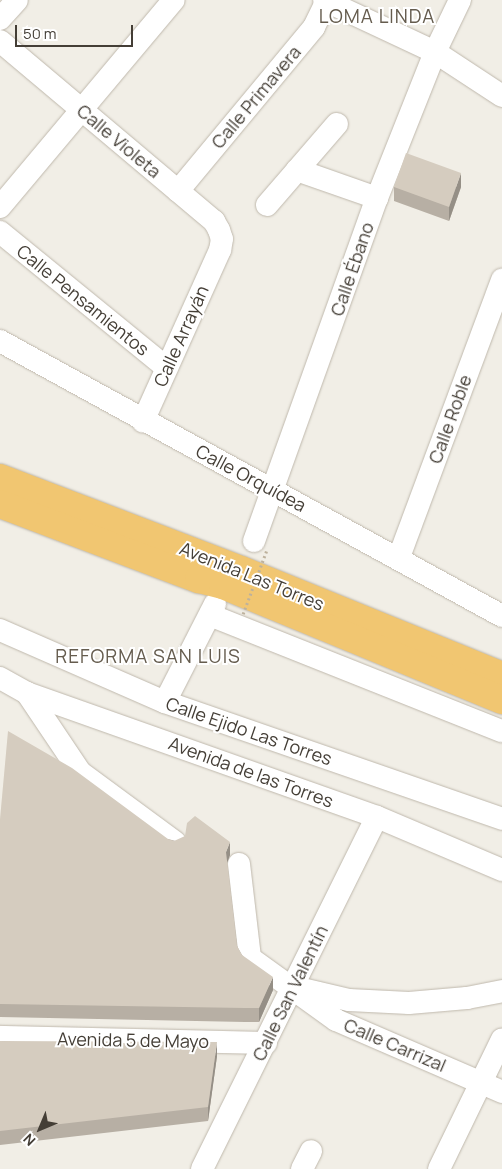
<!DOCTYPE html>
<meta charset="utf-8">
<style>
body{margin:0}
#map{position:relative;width:502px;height:1169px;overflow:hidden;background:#f1eee6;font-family:Manrope,sans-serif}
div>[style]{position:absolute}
.roads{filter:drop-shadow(0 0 1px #bfb8ac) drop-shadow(0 0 1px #bfb8ac)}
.minor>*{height:22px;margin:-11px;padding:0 11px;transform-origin:11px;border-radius:11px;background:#fff}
.highway>*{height:28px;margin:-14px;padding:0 14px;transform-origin:14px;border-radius:14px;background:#f1c671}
.path-bridge>*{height:2.5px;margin-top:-1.25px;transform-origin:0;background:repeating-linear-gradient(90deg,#bdb19c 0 2.5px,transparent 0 5px)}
.wall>*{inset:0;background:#b7afa4}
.shaded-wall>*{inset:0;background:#958f86}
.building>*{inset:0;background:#d5ccbf}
span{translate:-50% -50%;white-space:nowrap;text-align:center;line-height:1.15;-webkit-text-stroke:4px #fff;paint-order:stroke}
.street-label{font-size:18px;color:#443e36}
.neighbourhood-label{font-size:19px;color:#655c4e;letter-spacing:1px}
.north{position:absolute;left:15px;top:1104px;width:50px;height:50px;-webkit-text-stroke:4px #fff;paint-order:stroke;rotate:225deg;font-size:14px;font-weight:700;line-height:20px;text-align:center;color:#443e36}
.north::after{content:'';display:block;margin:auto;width:18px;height:22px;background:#443e36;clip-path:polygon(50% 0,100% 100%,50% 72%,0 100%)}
.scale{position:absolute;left:15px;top:25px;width:118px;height:22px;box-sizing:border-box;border:2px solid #443e36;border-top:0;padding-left:6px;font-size:15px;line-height:18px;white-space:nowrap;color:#443e36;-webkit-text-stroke:4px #fff;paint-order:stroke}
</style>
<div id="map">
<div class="roads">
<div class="minor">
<i style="left:324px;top:0;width:123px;rotate:25.1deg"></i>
<i style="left:435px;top:52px;width:80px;rotate:33.3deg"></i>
<i style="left:0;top:19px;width:25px;rotate:-48deg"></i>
<i style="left:0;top:41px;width:280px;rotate:40.1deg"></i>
<i style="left:214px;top:221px;width:10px;rotate:61deg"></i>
<i style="left:219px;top:230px;width:9px;rotate:72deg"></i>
<i style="left:222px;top:239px;width:11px;rotate:100deg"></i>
<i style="left:220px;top:250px;width:188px;rotate:114.2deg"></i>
<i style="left:297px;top:170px;width:85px;rotate:19.3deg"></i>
<i style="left:178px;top:191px;width:213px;rotate:-50.3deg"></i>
<i style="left:314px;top:27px;width:30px;rotate:-64deg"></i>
<i style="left:267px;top:205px;width:107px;rotate:-49.2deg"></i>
<i style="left:0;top:207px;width:270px;rotate:-50deg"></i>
<i style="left:0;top:232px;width:215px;rotate:39.2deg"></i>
<i style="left:0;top:341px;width:572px;rotate:28.71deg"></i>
<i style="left:254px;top:541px;width:364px;rotate:-70.3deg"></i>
<i style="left:377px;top:198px;width:157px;rotate:-68.3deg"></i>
<i style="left:435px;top:52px;width:58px;rotate:-64.3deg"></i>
<i style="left:399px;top:557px;width:296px;rotate:-69.6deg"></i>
<i style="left:210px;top:615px;width:314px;rotate:21.7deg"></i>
<i style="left:0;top:630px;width:180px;rotate:23.6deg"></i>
<i style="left:165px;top:702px;width:357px;rotate:19.1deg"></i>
<i style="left:0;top:678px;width:31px;rotate:29deg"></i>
<i style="left:27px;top:693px;width:371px;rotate:19.5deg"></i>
<i style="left:377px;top:817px;width:136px;rotate:23deg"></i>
<i style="left:27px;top:693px;width:95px;rotate:56.1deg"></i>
<i style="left:80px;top:772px;width:118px;rotate:36.4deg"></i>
<i style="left:165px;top:702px;width:110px;rotate:-63deg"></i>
<i style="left:239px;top:864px;width:95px;rotate:83.3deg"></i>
<i style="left:250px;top:958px;width:106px;rotate:35.8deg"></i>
<i style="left:336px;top:1020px;width:181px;rotate:23.4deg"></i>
<i style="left:302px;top:989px;width:48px;rotate:13.2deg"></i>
<i style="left:349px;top:1000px;width:60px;rotate:2.9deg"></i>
<i style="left:409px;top:1003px;width:58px;rotate:-4.9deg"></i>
<i style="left:467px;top:998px;width:36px;rotate:-11deg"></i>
<i style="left:0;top:1037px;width:266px;rotate:1.3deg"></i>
<i style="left:202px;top:1169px;width:393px;rotate:-63.6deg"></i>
<i style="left:302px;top:1169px;width:20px;rotate:-63deg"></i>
<i style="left:439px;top:1169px;width:144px;rotate:-64.1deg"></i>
</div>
<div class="highway">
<i style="left:0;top:478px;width:258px;rotate:20.9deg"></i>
<i style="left:241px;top:570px;width:282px;rotate:22.1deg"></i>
<i style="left:0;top:504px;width:213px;rotate:20.7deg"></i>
<i style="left:199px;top:579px;width:25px;rotate:14deg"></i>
<i style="left:223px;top:585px;width:302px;rotate:22.4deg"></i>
</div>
</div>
<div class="path-bridge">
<i style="left:243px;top:614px;width:69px;rotate:-69.7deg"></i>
</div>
<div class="wall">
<i style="clip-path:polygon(394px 187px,461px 187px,449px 221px,394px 201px)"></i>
<i style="clip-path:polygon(0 819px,168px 839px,230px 855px,227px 862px,237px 946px,242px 955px,273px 990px,259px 1022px,245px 1022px,0 1017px)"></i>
<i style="clip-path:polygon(0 1041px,217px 1056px,208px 1121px,0 1145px)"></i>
</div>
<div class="shaded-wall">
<i style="clip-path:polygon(461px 173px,461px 187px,449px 221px,449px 207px)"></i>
<i style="clip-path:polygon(230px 842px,230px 855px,226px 866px,226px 852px)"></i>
<i style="clip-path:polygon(273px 977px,273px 990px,259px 1022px,259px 1008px)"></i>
<i style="clip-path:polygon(217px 1042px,217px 1056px,208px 1121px,208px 1107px)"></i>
</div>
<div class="building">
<i style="clip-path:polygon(406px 153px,461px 173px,449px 207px,394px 187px)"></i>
<i style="clip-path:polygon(8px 731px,72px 768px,168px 839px,174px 841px,185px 836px,187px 823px,195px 816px,230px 842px,226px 852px,237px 946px,242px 955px,273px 977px,259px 1008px,245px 1008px,0 1004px,0 819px)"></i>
<i style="clip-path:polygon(0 1041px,217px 1042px,208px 1107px,0 1131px)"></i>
</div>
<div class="street-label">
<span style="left:256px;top:97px;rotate:-50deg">Calle Primavera</span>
<span style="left:119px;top:141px;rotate:40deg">Calle Violeta</span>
<span style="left:352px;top:269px;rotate:-71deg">Calle Ébano</span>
<span style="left:83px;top:300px;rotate:39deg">Calle Pensamientos</span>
<span style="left:181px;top:336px;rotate:-66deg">Calle Arrayán</span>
<span style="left:450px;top:419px;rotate:-70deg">Calle Roble</span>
<span style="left:251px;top:478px;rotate:28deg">Calle Orquídea</span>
<span style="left:252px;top:576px;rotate:22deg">Avenida Las Torres</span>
<span style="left:249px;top:731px;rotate:19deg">Calle Ejido Las Torres</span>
<span style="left:251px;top:772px;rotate:20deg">Avenida de las Torres</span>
<span style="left:290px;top:993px;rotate:-64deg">Calle San Valentín</span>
<span style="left:133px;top:1040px;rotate:1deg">Avenida 5 de Mayo</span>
<span style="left:395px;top:1045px;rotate:23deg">Calle Carrizal</span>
</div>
<div class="neighbourhood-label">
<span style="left:377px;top:17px">LOMA LINDA</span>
<span style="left:148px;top:657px">REFORMA SAN LUIS</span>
</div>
<div class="north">N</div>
<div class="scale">50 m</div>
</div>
